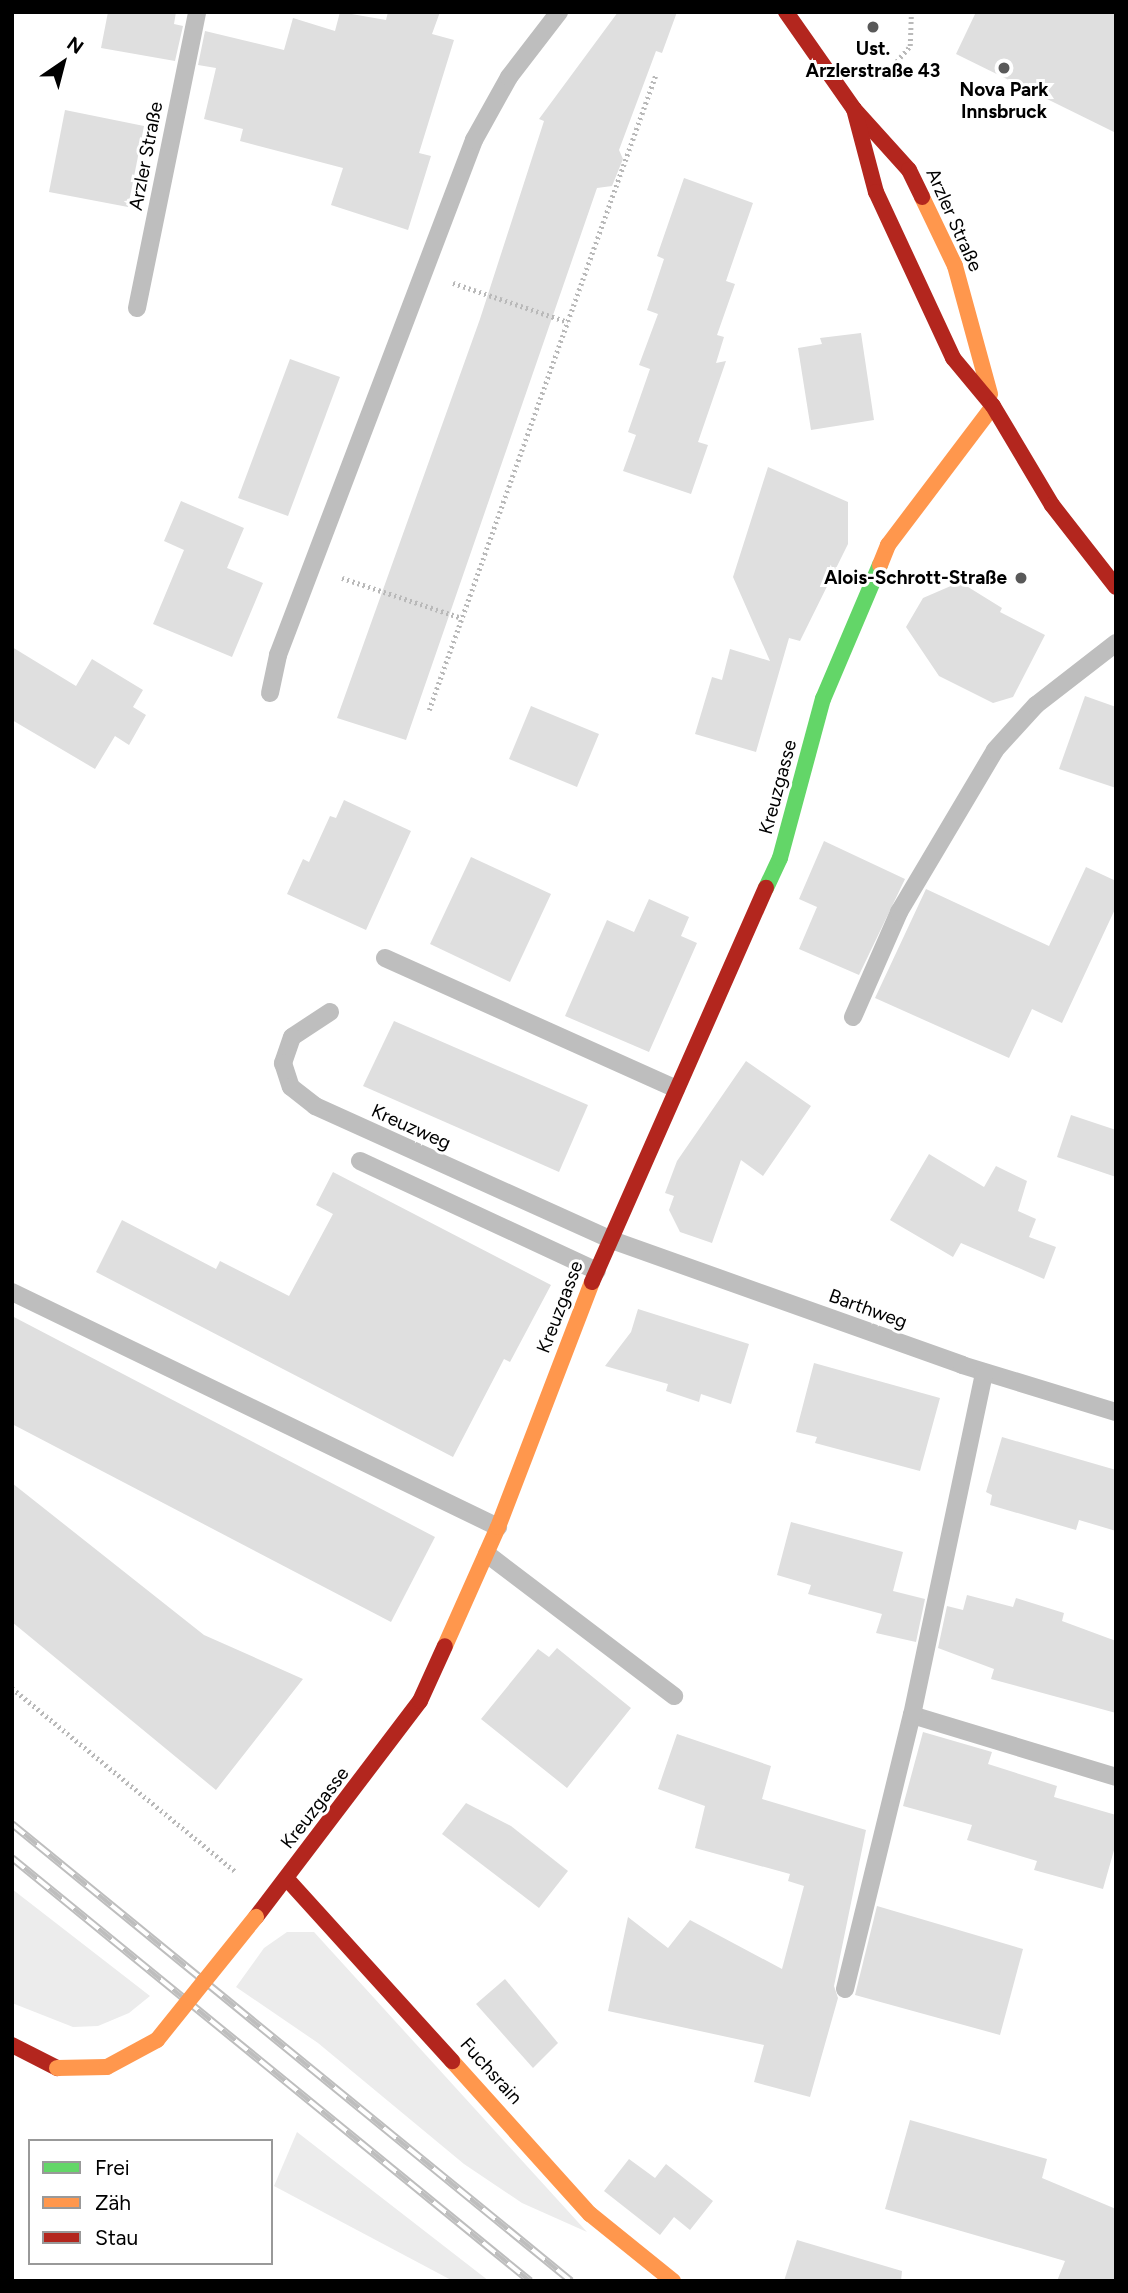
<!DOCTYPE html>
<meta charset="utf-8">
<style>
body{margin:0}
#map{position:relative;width:1128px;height:2293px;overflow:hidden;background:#fff;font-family:Figtree,sans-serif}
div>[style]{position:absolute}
.green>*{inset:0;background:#ececec}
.building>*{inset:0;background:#dfdfdf}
.path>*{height:4.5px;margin-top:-2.25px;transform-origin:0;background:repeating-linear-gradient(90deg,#b9b9b9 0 2px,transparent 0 5.5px)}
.lane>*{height:18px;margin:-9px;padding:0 9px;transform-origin:9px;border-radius:9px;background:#bebebe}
.fast>*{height:16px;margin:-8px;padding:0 8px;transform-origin:8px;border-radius:8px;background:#63d668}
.slow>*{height:16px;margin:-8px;padding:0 8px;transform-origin:8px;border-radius:8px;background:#ff974d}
.jam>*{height:16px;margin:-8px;padding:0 8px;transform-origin:8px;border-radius:8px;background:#b3261e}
.rail>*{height:8px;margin-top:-4px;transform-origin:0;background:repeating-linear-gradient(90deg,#fff 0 16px,#bebebe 0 32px);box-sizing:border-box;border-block:2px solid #bebebe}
.slow-bridge>*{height:16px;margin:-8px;padding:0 8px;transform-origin:8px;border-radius:8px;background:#ff974d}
.dots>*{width:19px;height:19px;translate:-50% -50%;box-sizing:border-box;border:4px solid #fff;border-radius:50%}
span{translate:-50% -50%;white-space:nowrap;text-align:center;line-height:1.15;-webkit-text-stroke:6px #fff;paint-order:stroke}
.poi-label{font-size:19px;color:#000;font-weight:700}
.right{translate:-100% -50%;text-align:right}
.street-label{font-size:19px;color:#000}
.frame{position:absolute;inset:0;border:14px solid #000;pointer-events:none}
.legend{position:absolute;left:28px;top:2139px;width:245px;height:126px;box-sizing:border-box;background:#fff;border:2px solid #999;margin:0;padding:9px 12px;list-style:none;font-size:21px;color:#000}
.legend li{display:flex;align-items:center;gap:14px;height:35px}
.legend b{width:35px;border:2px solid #999}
.north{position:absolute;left:28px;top:28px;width:70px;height:70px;-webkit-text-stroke:5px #fff;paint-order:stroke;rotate:35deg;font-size:19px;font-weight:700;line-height:28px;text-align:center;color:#000}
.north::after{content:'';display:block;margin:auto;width:24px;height:32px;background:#000;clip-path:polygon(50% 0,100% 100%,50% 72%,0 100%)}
</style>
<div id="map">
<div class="green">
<i style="clip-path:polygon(12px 1889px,150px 1996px,129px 2013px,98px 2026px,73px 2027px,12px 2003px)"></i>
<i style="clip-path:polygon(287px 1932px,314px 1932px,587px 2232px,522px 2203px,464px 2164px,318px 2043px,236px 1987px,264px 1948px)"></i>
<i style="clip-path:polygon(297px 2132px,489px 2281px,453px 2281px,274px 2186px)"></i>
</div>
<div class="building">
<i style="clip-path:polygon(108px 12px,176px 12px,174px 24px,183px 26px,175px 61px,101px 48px)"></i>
<i style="clip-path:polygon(340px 12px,386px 20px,388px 12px,440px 12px,432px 34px,454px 40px,419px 153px,431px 156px,408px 230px,331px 205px,343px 168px,240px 141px,243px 129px,204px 119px,216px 68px,198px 65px,205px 31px,284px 50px,293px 18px,335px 31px)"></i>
<i style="clip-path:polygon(618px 12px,677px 12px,662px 53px,656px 51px,619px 150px,623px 159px,612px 186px,597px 188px,406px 740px,337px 718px,480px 319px,544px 121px,539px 119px)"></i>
<i style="clip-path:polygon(976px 12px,1116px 12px,1116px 133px,956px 54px)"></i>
<i style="clip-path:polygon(65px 110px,144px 126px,128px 207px,49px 192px)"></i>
<i style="clip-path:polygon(684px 178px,753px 203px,726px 281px,735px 284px,717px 335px,724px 337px,716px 363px,726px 361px,698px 442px,708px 445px,691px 494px,623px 471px,636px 435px,628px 432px,650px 369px,639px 365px,658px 314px,647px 310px,664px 259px,657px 256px)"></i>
<i style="clip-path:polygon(861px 333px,874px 420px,811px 430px,798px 348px,822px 344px,820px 338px)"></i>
<i style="clip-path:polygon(290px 359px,340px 377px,288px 516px,238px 498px)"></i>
<i style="clip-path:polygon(768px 467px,848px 502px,848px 544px,800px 641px,789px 638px,756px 752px,695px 734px,712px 677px,722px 680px,730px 649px,770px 661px,733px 577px)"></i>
<i style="clip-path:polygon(181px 501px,244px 528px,227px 568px,263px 583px,232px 657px,153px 624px,184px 550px,164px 541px)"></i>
<i style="clip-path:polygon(960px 582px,1002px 608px,1000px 612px,1045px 635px,1013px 697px,993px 703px,939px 676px,906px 627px,923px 598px)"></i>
<i style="clip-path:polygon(12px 647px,76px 686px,92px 659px,143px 690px,133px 707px,146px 715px,129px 745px,115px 736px,95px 769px,12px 720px)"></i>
<i style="clip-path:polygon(1085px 696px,1116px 707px,1116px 788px,1059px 769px)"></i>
<i style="clip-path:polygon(531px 706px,599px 734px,577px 787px,509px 759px)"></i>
<i style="clip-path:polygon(344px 800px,411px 831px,366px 930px,287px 894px,303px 859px,309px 862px,330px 816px,336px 818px)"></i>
<i style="clip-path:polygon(824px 841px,905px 879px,859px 975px,799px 949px,817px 907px,799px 899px)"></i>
<i style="clip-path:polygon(471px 857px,551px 894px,510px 982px,430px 944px)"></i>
<i style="clip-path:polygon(1086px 867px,1116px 881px,1116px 907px,1062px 1023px,1032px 1009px,1009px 1058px,875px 998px,926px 889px,1049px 946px)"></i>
<i style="clip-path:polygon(649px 899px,689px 917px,681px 936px,697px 943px,649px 1052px,565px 1016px,607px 920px,634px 932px)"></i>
<i style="clip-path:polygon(394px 1021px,588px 1105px,559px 1172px,363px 1086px)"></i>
<i style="clip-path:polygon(746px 1061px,811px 1106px,763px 1176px,741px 1160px,712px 1243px,680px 1232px,669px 1210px,674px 1196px,665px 1193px,677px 1161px)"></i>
<i style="clip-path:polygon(1071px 1115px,1116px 1130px,1116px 1177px,1057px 1157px)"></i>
<i style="clip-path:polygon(929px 1154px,984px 1187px,996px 1166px,1027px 1181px,1018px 1211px,1036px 1219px,1029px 1237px,1056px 1247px,1044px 1279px,961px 1243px,953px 1257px,890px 1220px)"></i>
<i style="clip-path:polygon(333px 1172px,551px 1285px,510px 1362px,504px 1359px,453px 1457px,96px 1272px,122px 1220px,216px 1269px,220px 1261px,289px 1296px,333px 1214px,316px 1205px)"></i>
<i style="clip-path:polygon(638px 1309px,749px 1344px,731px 1404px,701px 1394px,699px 1402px,666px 1391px,668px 1384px,605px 1366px,631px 1332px)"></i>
<i style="clip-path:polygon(12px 1316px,435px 1537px,391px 1622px,12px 1424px)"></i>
<i style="clip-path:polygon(814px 1363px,940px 1398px,920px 1471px,815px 1443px,817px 1437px,796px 1432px)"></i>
<i style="clip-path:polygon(1002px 1437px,1116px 1470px,1116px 1531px,1079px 1520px,1076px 1530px,990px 1505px,992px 1495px,986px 1492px)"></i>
<i style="clip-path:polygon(12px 1483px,204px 1635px,303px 1679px,216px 1790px,12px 1622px)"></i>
<i style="clip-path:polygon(791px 1522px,903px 1552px,893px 1591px,925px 1599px,916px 1642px,876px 1633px,882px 1614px,808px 1594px,811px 1585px,777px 1575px)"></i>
<i style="clip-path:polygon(967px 1595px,1013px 1607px,1016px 1598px,1064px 1613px,1062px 1621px,1116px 1641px,1116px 1713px,991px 1679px,994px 1669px,938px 1648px,947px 1606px,963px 1610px)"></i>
<i style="clip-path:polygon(557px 1648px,631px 1708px,567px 1788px,481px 1719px,538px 1649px,549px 1657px)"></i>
<i style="clip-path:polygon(923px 1732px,992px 1752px,988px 1764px,1057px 1786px,1054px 1797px,1116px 1815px,1116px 1843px,1103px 1889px,1034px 1870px,1037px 1861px,967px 1840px,972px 1825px,903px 1806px)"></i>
<i style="clip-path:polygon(677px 1734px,771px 1766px,762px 1799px,866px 1830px,834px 1986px,838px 1998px,810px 2097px,754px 2082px,764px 2045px,608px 2011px,628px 1917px,668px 1948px,690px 1920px,782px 1969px,804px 1886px,788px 1881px,790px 1874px,695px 1848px,705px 1806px,658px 1789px)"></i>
<i style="clip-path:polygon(466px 1803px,511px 1826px,568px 1871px,539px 1908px,442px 1834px)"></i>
<i style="clip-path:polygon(877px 1906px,1023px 1949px,1000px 2035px,855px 1995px)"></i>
<i style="clip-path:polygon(505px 1979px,558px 2043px,533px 2068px,476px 2004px)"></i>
<i style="clip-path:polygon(910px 2120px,1047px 2159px,1042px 2178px,1116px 2209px,1116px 2281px,1057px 2281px,1065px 2261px,885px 2209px)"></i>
<i style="clip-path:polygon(629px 2159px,655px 2178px,666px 2164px,713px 2201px,690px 2230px,674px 2217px,660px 2235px,604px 2191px)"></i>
<i style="clip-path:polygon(797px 2240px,902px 2271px,901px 2281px,784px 2281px)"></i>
</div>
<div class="path">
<i style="left:882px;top:78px;width:43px;rotate:-48.8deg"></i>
<i style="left:910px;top:46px;width:34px;rotate:-88deg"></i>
<i style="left:453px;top:283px;width:121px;rotate:18.7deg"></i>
<i style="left:342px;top:578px;width:126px;rotate:18.4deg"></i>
<i style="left:429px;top:710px;width:675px;rotate:-70.36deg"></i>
<i style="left:12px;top:1688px;width:291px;rotate:39.4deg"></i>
</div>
<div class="lane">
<i style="left:137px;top:308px;width:302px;rotate:-78.5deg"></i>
<i style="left:270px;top:693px;width:39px;rotate:-78deg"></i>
<i style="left:278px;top:655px;width:551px;rotate:-69.16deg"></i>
<i style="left:474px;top:140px;width:72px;rotate:-60.9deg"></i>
<i style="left:509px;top:77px;width:82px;rotate:-52.4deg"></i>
<i style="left:385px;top:958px;width:319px;rotate:24.2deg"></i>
<i style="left:330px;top:1012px;width:45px;rotate:146.7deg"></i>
<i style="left:292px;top:1037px;width:28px;rotate:109deg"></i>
<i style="left:283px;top:1063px;width:25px;rotate:72deg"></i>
<i style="left:291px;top:1087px;width:31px;rotate:38deg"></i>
<i style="left:315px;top:1106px;width:323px;rotate:24.3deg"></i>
<i style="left:609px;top:1239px;width:375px;rotate:19.6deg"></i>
<i style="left:962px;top:1365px;width:161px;rotate:17deg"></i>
<i style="left:853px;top:1017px;width:115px;rotate:-66.3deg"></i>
<i style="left:899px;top:912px;width:188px;rotate:-59.3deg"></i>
<i style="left:995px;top:750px;width:61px;rotate:-47.7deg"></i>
<i style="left:1036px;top:705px;width:101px;rotate:-37.8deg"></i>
<i style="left:360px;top:1161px;width:261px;rotate:24.9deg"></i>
<i style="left:12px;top:1292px;width:540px;rotate:25.81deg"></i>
<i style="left:487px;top:1554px;width:235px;rotate:37.2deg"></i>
<i style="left:912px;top:1715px;width:213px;rotate:16.9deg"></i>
<i style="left:845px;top:1989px;width:282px;rotate:-76.3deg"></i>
<i style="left:912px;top:1715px;width:350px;rotate:-78.1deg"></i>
</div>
<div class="fast">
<i style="left:766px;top:888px;width:33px;rotate:-65deg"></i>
<i style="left:780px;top:858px;width:165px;rotate:-74.9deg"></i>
<i style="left:823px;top:699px;width:146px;rotate:-67deg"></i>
</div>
<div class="slow">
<i style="left:922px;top:197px;width:76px;rotate:64.4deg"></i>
<i style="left:955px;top:266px;width:133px;rotate:74.7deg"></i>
<i style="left:880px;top:565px;width:22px;rotate:-68deg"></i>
<i style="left:888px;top:545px;width:174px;rotate:-52.9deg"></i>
<i style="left:445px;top:1646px;width:130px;rotate:-66deg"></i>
<i style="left:498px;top:1527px;width:262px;rotate:-69deg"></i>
<i style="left:452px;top:2061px;width:206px;rotate:48deg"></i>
<i style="left:590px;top:2214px;width:107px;rotate:38.9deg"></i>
</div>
<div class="jam">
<i style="left:786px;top:12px;width:118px;rotate:55deg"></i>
<i style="left:854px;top:109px;width:82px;rotate:48deg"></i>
<i style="left:909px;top:170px;width:30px;rotate:64deg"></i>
<i style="left:854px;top:109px;width:86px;rotate:75.2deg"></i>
<i style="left:876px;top:192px;width:183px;rotate:65.1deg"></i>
<i style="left:953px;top:358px;width:62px;rotate:50.2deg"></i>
<i style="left:993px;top:406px;width:115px;rotate:59.2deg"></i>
<i style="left:1052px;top:505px;width:104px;rotate:52deg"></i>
<i style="left:592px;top:1282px;width:431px;rotate:-66.2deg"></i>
<i style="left:287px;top:1879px;width:246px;rotate:47.8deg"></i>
<i style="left:256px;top:1917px;width:271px;rotate:-52.8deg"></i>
<i style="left:420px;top:1701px;width:60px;rotate:-65.6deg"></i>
<i style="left:12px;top:2045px;width:51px;rotate:27.1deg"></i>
</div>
<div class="rail">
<i style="left:12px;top:1824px;width:722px;rotate:39.27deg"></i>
<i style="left:12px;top:1858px;width:669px;rotate:39.24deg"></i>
</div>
<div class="slow-bridge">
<i style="left:57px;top:2068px;width:50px;rotate:-1.1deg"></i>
<i style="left:107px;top:2067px;width:57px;rotate:-28.4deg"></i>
<i style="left:157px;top:2040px;width:158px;rotate:-51.2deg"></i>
</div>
<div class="dots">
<i style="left:873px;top:27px;background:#595959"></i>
<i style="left:1004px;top:68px;background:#595959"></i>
<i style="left:1021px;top:578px;background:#595959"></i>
</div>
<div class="poi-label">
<span style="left:873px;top:60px">Ust.<br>Arzlerstraße 43</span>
<span style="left:1004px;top:101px">Nova Park<br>Innsbruck</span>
<span class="right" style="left:1007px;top:578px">Alois-Schrott-Straße</span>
</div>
<div class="street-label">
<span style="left:146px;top:156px;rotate:-79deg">Arzler Straße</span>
<span style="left:954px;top:220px;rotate:66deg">Arzler Straße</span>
<span style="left:778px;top:787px;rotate:-75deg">Kreuzgasse</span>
<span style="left:411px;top:1127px;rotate:24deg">Kreuzweg</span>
<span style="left:560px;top:1307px;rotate:-69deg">Kreuzgasse</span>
<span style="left:868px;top:1309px;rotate:20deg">Barthweg</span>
<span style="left:315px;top:1808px;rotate:-52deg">Kreuzgasse</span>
<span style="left:491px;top:2071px;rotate:48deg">Fuchsrain</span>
</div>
<div class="frame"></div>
<ul class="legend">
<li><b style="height:9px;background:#63d668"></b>Frei</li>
<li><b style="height:9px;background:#ff974d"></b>Zäh</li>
<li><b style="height:9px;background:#b3261e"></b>Stau</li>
</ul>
<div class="north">N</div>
</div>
